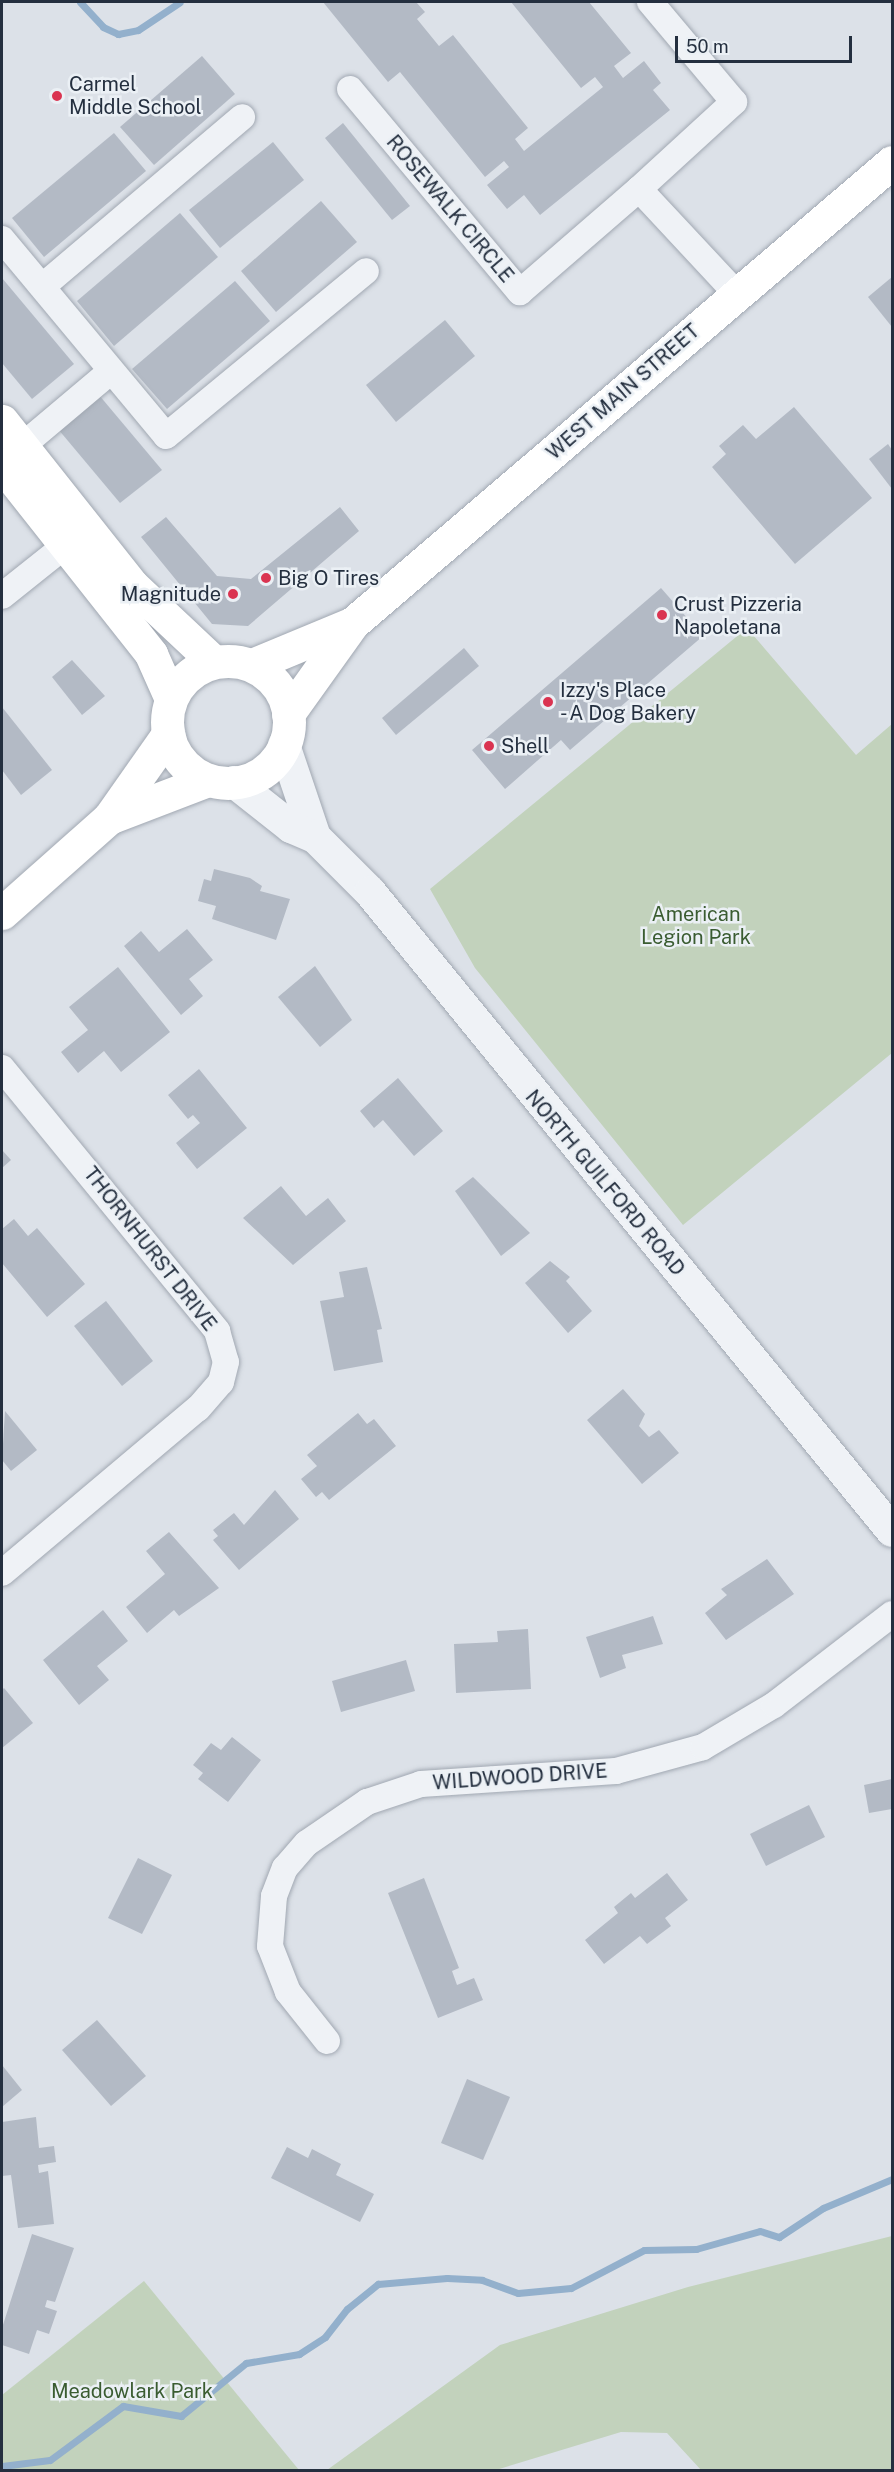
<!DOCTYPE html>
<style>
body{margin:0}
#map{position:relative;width:894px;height:2472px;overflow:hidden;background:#dce1e8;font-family:"Public Sans",sans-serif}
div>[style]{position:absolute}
.green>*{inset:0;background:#c2d2bc}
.stream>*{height:7px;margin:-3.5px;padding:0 3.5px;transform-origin:3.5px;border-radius:3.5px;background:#93b0cc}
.building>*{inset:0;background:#b3bac5}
.roads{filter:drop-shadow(0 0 2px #a1a8b2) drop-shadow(0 0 2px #a1a8b2)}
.minor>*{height:26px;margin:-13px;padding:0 13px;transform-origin:13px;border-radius:13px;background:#eff2f6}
.tertiary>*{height:32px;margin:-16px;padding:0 16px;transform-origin:16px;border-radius:16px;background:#eff2f6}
.secondary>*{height:33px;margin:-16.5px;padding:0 16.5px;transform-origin:16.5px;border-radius:16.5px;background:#fff}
.secondary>.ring{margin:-16.5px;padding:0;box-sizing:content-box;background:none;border:33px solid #fff;border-radius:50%}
.dots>*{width:16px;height:16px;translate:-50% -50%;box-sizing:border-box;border:3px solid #ebf0f5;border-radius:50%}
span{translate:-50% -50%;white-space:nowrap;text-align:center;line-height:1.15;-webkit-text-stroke:5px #ebf0f5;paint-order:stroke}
.poi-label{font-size:20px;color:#242f3f}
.left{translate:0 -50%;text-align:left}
.right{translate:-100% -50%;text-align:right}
.street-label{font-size:20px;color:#242f3f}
.park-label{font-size:20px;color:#3a5c31}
.frame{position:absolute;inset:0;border:3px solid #242f3f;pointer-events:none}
.scale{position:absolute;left:675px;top:36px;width:177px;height:27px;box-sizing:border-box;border:3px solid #242f3f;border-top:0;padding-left:8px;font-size:18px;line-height:21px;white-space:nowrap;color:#242f3f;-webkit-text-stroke:4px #ebf0f5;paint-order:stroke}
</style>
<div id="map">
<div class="green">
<i style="clip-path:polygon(747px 628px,856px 755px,892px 724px,892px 1053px,683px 1225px,475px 968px,430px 889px)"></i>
<i style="clip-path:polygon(892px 2236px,892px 2470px,701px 2470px,667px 2433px,621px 2432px,496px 2470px,327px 2470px,500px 2345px,688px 2287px)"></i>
<i style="clip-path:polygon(144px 2281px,299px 2470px,2px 2470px,2px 2395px)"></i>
</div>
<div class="stream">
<i style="left:80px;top:2px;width:34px;rotate:47deg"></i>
<i style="left:103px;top:27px;width:17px;rotate:25deg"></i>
<i style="left:118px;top:34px;width:20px;rotate:-11deg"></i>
<i style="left:138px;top:30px;width:50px;rotate:-33.7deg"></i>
<i style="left:2px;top:2466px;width:48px;rotate:-7.1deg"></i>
<i style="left:50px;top:2460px;width:91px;rotate:-36.5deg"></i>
<i style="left:123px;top:2406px;width:59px;rotate:9.8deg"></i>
<i style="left:181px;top:2416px;width:84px;rotate:-39.2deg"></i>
<i style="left:246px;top:2363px;width:54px;rotate:-9.6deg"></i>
<i style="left:299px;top:2354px;width:31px;rotate:-33deg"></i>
<i style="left:325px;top:2337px;width:36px;rotate:-52deg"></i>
<i style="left:347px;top:2309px;width:40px;rotate:-39deg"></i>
<i style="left:378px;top:2284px;width:69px;rotate:-5deg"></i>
<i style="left:447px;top:2278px;width:35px;rotate:3deg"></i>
<i style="left:482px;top:2280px;width:38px;rotate:20deg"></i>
<i style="left:518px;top:2293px;width:53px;rotate:-5.4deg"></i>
<i style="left:571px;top:2288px;width:82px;rotate:-27.5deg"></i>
<i style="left:644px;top:2250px;width:52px;rotate:-1.1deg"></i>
<i style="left:696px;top:2249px;width:66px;rotate:-15.7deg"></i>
<i style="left:760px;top:2231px;width:20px;rotate:18deg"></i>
<i style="left:779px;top:2237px;width:53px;rotate:-33.4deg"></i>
<i style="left:823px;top:2208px;width:75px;rotate:-22.8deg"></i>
</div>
<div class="building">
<i style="clip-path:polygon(323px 2px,416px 2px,425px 12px,417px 19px,439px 46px,453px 35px,528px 128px,515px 139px,524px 151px,603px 87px,595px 77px,581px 88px,511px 2px,589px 2px,631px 53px,614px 66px,623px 78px,644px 61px,661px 83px,653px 90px,670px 110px,540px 215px,524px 195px,507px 209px,487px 185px,509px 167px,504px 161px,485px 177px,400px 72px,388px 82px)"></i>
<i style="clip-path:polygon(202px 56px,235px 94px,154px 165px,120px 127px)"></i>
<i style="clip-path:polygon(343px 123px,410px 206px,392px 220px,325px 138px)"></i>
<i style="clip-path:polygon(114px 133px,146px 171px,44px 257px,12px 218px)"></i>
<i style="clip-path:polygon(273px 142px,304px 180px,220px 248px,189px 210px)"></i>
<i style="clip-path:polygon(321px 201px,357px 242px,276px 312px,241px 271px)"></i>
<i style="clip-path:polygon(180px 213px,218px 257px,114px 346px,77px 301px)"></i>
<i style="clip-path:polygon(892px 277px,892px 327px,868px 297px)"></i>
<i style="clip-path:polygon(2px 278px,74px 364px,32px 399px,2px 363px)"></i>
<i style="clip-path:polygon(235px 281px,270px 321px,167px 409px,132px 369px)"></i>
<i style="clip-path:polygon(445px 320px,475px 356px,396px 422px,366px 385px)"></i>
<i style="clip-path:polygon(99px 395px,162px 470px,120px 503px,58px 429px)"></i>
<i style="clip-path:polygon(794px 407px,872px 498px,795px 564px,712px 467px,726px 454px,719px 446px,743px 425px,756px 439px)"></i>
<i style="clip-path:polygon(888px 444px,892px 450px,892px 489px,869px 459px)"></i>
<i style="clip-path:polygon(340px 507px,359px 531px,248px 626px,212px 624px,141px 537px,166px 517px,217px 576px,251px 579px)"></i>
<i style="clip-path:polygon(661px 588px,703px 636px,570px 750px,561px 740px,505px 789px,472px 750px)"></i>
<i style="clip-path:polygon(464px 648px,479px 666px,396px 735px,382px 718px)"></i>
<i style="clip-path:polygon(72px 660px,105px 696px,82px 715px,52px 677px)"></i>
<i style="clip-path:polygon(2px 707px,52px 770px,21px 795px,2px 770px)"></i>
<i style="clip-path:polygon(214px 869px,250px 878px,262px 886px,260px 891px,290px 899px,276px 940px,212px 919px,216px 906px,198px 901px,204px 879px,211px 881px)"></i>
<i style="clip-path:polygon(187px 929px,213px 960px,189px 979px,203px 996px,181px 1015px,124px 946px,141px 931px,159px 952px)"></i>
<i style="clip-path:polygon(315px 966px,352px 1020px,320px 1047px,278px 997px)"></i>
<i style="clip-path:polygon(118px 967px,170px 1032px,121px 1072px,104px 1051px,78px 1073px,61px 1052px,88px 1030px,69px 1007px)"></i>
<i style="clip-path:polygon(199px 1069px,247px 1128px,197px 1169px,176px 1143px,200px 1123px,193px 1115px,188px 1119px,168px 1095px)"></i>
<i style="clip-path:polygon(398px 1078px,443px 1131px,414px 1156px,383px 1120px,374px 1128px,360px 1111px)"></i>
<i style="clip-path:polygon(2px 1150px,11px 1160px,2px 1168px)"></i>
<i style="clip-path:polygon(473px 1177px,530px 1233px,501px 1256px,455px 1191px)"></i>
<i style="clip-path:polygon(281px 1186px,306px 1216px,328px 1198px,346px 1221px,293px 1265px,243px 1218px)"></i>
<i style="clip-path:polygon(14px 1219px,28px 1236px,37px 1228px,85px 1284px,47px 1317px,2px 1263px,2px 1229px)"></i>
<i style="clip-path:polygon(550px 1261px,570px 1277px,566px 1281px,592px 1311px,568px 1333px,525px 1283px)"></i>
<i style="clip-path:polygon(367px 1267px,382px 1329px,377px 1330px,383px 1362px,334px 1371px,320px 1301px,344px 1297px,339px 1272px)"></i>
<i style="clip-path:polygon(106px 1301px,153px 1361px,122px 1386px,74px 1326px)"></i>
<i style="clip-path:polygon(623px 1389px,645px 1414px,639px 1426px,649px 1437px,659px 1430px,679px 1453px,642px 1484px,587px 1420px)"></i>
<i style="clip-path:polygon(5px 1411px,37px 1450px,11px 1471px,2px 1460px)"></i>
<i style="clip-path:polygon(358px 1413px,367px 1424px,374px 1419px,396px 1446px,329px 1500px,322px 1492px,316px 1497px,301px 1479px,317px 1466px,307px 1455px)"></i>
<i style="clip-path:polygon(275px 1490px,299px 1519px,239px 1570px,213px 1540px,218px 1536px,213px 1530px,234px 1513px,244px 1525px)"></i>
<i style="clip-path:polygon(169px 1532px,219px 1588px,179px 1616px,174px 1610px,147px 1633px,126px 1607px,165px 1574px,146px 1551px)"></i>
<i style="clip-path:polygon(767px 1559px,794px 1594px,726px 1640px,705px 1613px,727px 1595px,721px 1589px)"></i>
<i style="clip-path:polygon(103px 1610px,128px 1641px,97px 1666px,109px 1680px,79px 1705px,43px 1660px)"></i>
<i style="clip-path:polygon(653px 1616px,663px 1644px,622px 1655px,626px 1668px,600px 1678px,586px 1637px)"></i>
<i style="clip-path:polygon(528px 1629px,531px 1689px,456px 1693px,454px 1644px,498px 1642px,497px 1631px)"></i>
<i style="clip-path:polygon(406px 1660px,415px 1691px,341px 1712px,332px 1681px)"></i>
<i style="clip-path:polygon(4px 1688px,33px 1723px,2px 1748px,2px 1690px)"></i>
<i style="clip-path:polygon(232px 1737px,261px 1760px,228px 1802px,198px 1779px,203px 1773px,193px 1765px,211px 1743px,221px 1750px)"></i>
<i style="clip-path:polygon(892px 1779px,892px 1809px,869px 1813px,864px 1785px)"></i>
<i style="clip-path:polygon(809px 1805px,825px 1837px,766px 1866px,750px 1834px)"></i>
<i style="clip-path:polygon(138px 1858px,172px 1875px,142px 1934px,108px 1918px)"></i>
<i style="clip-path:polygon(667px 1873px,688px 1900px,665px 1918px,671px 1926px,647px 1944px,640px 1936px,604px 1964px,585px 1940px,618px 1913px,614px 1907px,631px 1893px,635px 1898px)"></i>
<i style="clip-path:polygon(424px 1878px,459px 1968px,452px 1971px,457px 1985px,474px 1978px,483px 2000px,438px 2018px,388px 1893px)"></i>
<i style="clip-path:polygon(97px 2020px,146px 2076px,111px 2106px,62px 2050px)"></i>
<i style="clip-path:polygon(2px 2065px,22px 2090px,2px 2107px)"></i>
<i style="clip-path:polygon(467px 2079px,510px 2097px,483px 2160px,441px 2143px)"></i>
<i style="clip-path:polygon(36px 2117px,39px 2148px,54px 2146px,56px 2162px,38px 2165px,39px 2173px,48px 2171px,54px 2224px,18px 2228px,11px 2175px,2px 2176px,2px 2122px)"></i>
<i style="clip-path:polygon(287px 2147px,308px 2158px,312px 2149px,341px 2164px,336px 2175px,374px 2194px,360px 2222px,271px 2178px)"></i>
<i style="clip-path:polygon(32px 2234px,74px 2248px,55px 2302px,47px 2300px,45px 2307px,57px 2311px,49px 2334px,37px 2330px,29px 2354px,2px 2345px,2px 2328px)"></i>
</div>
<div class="roads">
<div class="minor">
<i style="left:350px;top:89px;width:265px;rotate:50.1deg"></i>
<i style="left:520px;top:292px;width:157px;rotate:-40.9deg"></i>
<i style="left:639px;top:189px;width:144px;rotate:47deg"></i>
<i style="left:639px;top:189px;width:129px;rotate:-42.5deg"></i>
<i style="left:734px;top:102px;width:131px;rotate:-130deg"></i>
<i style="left:2px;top:239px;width:256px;rotate:50.2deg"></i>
<i style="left:166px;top:436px;width:259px;rotate:-39.5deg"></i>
<i style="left:43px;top:286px;width:261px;rotate:-40.3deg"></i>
<i style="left:22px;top:446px;width:116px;rotate:-40.1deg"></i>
<i style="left:2px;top:596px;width:82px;rotate:-38.6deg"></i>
<i style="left:2px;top:1068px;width:340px;rotate:50.7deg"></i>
<i style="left:217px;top:1331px;width:32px;rotate:74deg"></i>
<i style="left:226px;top:1362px;width:21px;rotate:104deg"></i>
<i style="left:221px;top:1382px;width:35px;rotate:131deg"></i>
<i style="left:198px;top:1408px;width:256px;rotate:139.9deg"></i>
<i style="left:327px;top:2041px;width:63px;rotate:-128.5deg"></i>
<i style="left:288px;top:1992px;width:49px;rotate:-111.4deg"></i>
<i style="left:270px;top:1946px;width:50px;rotate:-85.4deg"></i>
<i style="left:274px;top:1896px;width:30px;rotate:-69deg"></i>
<i style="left:285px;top:1868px;width:33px;rotate:-49deg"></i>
<i style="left:307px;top:1843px;width:73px;rotate:-34.3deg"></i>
<i style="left:367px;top:1802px;width:57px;rotate:-18.4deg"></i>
<i style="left:421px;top:1784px;width:195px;rotate:-3.8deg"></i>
<i style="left:616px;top:1771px;width:90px;rotate:-15.4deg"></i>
<i style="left:703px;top:1747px;width:82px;rotate:-30.6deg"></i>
<i style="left:774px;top:1705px;width:149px;rotate:-37.6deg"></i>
</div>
<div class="tertiary">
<i style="left:284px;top:745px;width:97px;rotate:71.4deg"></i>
<i style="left:234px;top:782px;width:73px;rotate:38.3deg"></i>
<i style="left:291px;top:827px;width:26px;rotate:23deg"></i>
<i style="left:315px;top:837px;width:78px;rotate:45deg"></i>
<i style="left:370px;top:892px;width:825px;rotate:50.75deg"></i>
</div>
<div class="secondary">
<i style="left:2px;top:421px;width:209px;rotate:51.6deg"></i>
<i style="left:132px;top:585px;width:112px;rotate:43.2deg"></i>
<i style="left:2px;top:465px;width:241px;rotate:51.7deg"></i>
<i style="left:151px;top:654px;width:49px;rotate:66deg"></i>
<i class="ring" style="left:167px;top:661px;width:89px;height:89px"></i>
<i style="left:252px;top:665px;width:109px;rotate:-22.6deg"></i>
<i style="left:288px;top:714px;width:112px;rotate:-54.5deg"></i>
<i style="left:353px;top:623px;width:709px;rotate:-40.54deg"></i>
<i style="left:109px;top:818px;width:103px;rotate:-54.9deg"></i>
<i style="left:2px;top:913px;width:143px;rotate:-41.6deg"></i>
<i style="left:109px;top:818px;width:106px;rotate:-21deg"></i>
</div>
</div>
<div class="dots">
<i style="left:57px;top:96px;background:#da3451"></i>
<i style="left:266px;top:578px;background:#da3451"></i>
<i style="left:233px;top:594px;background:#da3451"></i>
<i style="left:662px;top:615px;background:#da3451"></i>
<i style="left:548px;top:702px;background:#da3451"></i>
<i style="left:489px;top:746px;background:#da3451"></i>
</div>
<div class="poi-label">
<span class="left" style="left:69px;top:96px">Carmel<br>Middle School</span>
<span class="left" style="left:278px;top:578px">Big O Tires</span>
<span class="right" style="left:221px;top:594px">Magnitude</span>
<span class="left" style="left:674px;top:616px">Crust Pizzeria<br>Napoletana</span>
<span class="left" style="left:560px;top:702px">Izzy's Place<br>- A Dog Bakery</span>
<span class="left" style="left:501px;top:746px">Shell</span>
</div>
<div class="street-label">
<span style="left:450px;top:209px;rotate:50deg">ROSEWALK CIRCLE</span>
<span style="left:623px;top:392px;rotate:-41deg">WEST MAIN STREET</span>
<span style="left:605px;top:1183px;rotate:50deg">NORTH GUILFORD ROAD</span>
<span style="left:150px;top:1249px;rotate:52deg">THORNHURST DRIVE</span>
<span style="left:520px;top:1777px;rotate:-4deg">WILDWOOD DRIVE</span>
</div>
<div class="park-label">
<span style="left:696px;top:926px">American<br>Legion Park</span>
<span style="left:132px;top:2391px">Meadowlark Park</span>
</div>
<div class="frame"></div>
<div class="scale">50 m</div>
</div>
